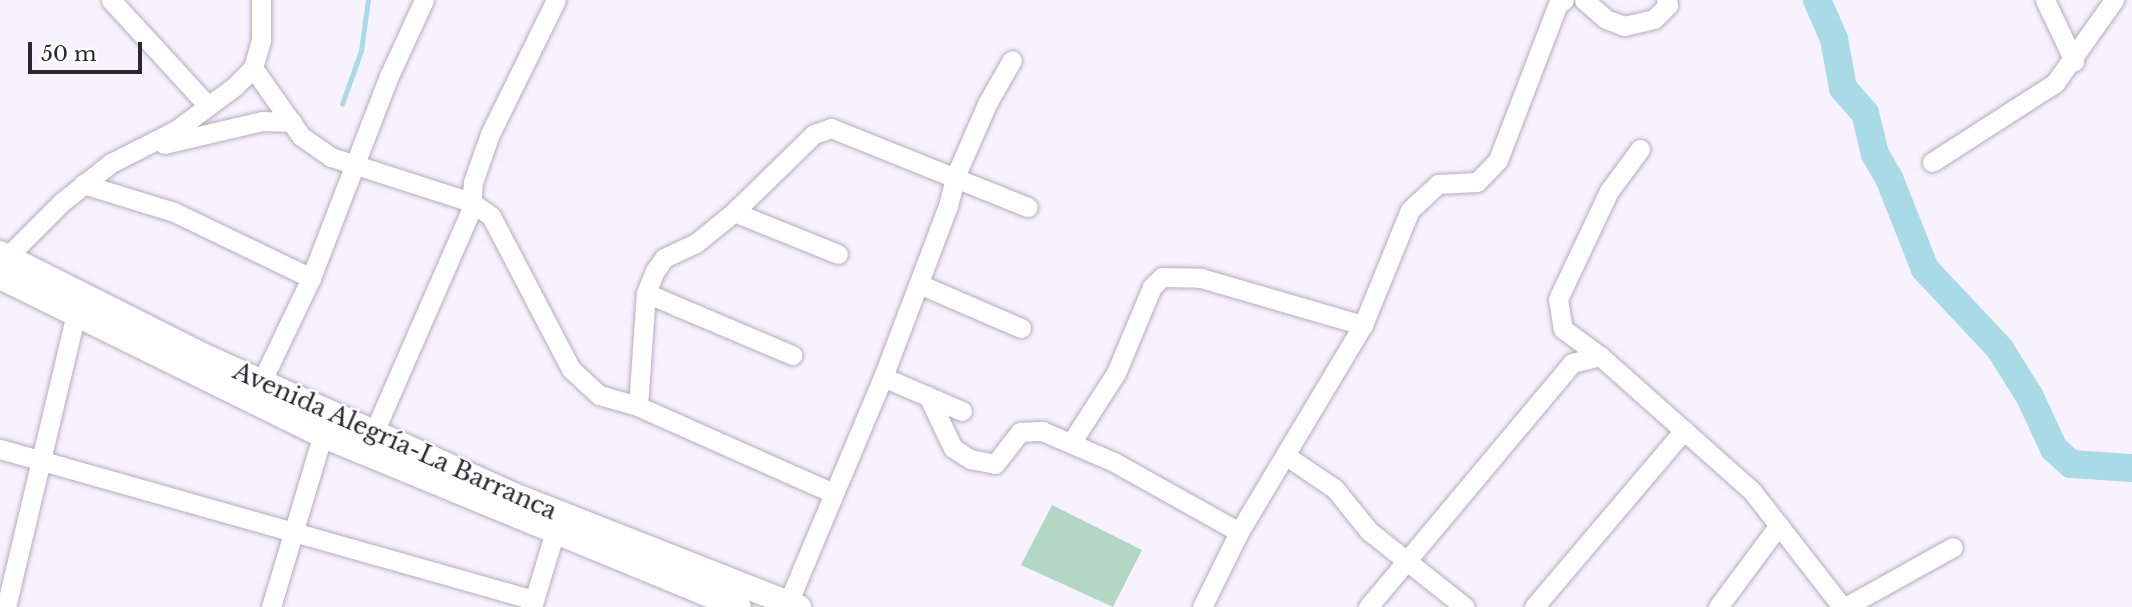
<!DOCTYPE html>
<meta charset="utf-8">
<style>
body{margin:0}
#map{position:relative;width:2132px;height:607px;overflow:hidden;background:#f8f2fe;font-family:"Libre Baskerville",serif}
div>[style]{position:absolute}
.green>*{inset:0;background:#b2d8c3}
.stream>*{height:4.5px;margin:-2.25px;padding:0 2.25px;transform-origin:2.25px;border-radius:2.25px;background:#a8dbe5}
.river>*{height:28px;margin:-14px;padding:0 14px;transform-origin:14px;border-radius:14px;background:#a8dbe5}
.roads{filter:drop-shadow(0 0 2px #b6acbf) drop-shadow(0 0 2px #b6acbf)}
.minor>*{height:19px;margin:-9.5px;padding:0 9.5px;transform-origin:9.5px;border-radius:9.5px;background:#fff}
.major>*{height:24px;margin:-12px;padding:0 12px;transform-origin:12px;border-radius:12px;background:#fff}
span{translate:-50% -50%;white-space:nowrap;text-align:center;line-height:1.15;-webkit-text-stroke:5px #fff;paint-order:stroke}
.street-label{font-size:24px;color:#2c2830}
.scale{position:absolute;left:28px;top:42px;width:114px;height:32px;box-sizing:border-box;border:4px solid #2c2830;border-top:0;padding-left:9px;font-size:21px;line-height:24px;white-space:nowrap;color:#2c2830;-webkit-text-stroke:5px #fff;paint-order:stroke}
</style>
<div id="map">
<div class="green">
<i style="clip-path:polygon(1052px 505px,1142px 550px,1113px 607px,1021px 565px)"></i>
</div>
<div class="stream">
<i style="left:342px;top:104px;width:56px;rotate:-70.3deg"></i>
<i style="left:361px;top:51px;width:51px;rotate:-82.2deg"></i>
</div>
<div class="river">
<i style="left:1817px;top:0;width:43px;rotate:66.4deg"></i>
<i style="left:1834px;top:39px;width:50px;rotate:79.6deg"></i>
<i style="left:1843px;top:88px;width:33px;rotate:49deg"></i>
<i style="left:1865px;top:113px;width:42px;rotate:76.3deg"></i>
<i style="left:1875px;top:154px;width:28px;rotate:60deg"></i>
<i style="left:1889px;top:178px;width:98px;rotate:68.4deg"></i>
<i style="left:1925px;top:269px;width:110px;rotate:46.8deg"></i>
<i style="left:2000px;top:349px;width:57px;rotate:58deg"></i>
<i style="left:2030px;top:397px;width:57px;rotate:65.2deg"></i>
<i style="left:2054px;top:449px;width:23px;rotate:41deg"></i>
<i style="left:2071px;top:464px;width:61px;rotate:3.8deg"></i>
</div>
<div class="roads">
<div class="minor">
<i style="left:111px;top:0;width:144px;rotate:47.5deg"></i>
<i style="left:1584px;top:0;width:29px;rotate:41deg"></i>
<i style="left:1606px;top:19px;width:19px;rotate:21deg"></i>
<i style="left:1624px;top:26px;width:31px;rotate:-13deg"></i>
<i style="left:1654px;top:19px;width:20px;rotate:-45deg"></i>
<i style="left:1668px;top:5px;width:5px;rotate:-112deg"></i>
<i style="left:2045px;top:0;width:68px;rotate:64.6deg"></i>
<i style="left:253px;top:68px;width:83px;rotate:54.8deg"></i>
<i style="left:301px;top:136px;width:37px;rotate:35deg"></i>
<i style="left:331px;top:157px;width:147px;rotate:17.8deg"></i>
<i style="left:471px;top:202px;width:24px;rotate:35deg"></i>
<i style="left:491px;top:216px;width:173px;rotate:62.4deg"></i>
<i style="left:571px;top:369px;width:38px;rotate:43deg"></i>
<i style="left:599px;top:395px;width:41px;rotate:15.8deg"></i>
<i style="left:164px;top:144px;width:101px;rotate:-13.2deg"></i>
<i style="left:262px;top:121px;width:30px;rotate:2deg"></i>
<i style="left:1640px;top:149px;width:52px;rotate:126.4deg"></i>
<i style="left:1609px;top:191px;width:119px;rotate:115.3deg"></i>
<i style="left:1558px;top:299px;width:30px;rotate:81deg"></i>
<i style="left:1563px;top:329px;width:46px;rotate:36.1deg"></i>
<i style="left:1600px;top:356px;width:203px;rotate:41.6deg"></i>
<i style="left:1752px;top:491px;width:143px;rotate:52.1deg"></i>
<i style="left:1840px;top:604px;width:7px;rotate:16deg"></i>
<i style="left:1847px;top:606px;width:121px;rotate:-29.1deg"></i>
<i style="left:1932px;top:162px;width:146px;rotate:-32.7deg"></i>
<i style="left:2055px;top:83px;width:102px;rotate:-54.6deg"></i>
<i style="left:83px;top:184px;width:95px;rotate:17.1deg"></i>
<i style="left:174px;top:212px;width:152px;rotate:25.7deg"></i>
<i style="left:311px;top:278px;width:217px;rotate:-68.9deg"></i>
<i style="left:389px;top:76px;width:84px;rotate:-65.3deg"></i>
<i style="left:734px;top:212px;width:112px;rotate:22deg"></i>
<i style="left:0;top:264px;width:88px;rotate:-45deg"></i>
<i style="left:62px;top:202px;width:63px;rotate:-38.5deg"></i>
<i style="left:111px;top:163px;width:73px;rotate:-26.9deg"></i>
<i style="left:176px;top:130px;width:74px;rotate:-36.7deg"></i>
<i style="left:235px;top:86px;width:25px;rotate:-45deg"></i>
<i style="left:253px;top:68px;width:29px;rotate:-74deg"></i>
<i style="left:261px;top:40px;width:40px;rotate:-90deg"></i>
<i style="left:919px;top:284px;width:111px;rotate:23.3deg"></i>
<i style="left:646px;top:293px;width:159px;rotate:23deg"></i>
<i style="left:883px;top:377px;width:86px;rotate:23.3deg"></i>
<i style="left:256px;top:393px;width:127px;rotate:-64.4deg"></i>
<i style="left:928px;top:396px;width:58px;rotate:64.3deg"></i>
<i style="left:953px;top:448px;width:20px;rotate:33deg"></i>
<i style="left:970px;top:459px;width:25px;rotate:11deg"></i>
<i style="left:995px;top:464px;width:41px;rotate:-52deg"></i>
<i style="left:1020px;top:432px;width:22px;rotate:-3deg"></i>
<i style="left:1042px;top:431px;width:78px;rotate:23.3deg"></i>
<i style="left:1114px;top:462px;width:143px;rotate:29.2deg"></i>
<i style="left:374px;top:432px;width:240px;rotate:-66.4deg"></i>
<i style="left:470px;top:212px;width:30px;rotate:-84deg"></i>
<i style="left:473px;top:182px;width:51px;rotate:-70.5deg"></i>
<i style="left:490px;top:134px;width:149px;rotate:-63.8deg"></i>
<i style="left:1071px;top:443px;width:83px;rotate:-57.3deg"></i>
<i style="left:1116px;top:373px;width:93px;rotate:-67.3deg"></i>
<i style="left:1152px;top:287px;width:14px;rotate:-45deg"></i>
<i style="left:1162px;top:277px;width:39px;rotate:1deg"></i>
<i style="left:1201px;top:278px;width:169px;rotate:16.2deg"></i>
<i style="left:0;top:449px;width:555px;rotate:15.79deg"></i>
<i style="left:1285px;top:455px;width:60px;rotate:34.2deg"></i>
<i style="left:1335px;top:489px;width:54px;rotate:51deg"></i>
<i style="left:1369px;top:531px;width:122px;rotate:38.4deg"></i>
<i style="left:833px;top:493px;width:214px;rotate:-156deg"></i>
<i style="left:638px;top:406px;width:113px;rotate:-86deg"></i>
<i style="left:646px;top:293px;width:24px;rotate:-68deg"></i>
<i style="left:655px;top:271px;width:16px;rotate:-55deg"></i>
<i style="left:664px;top:258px;width:35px;rotate:-25deg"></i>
<i style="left:696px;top:243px;width:49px;rotate:-39.2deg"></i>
<i style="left:734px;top:212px;width:112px;rotate:-44.3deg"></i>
<i style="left:814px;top:134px;width:18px;rotate:-19deg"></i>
<i style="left:831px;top:128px;width:212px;rotate:21.9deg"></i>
<i style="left:788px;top:603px;width:245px;rotate:-67.2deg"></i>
<i style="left:883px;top:377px;width:183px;rotate:-69.2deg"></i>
<i style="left:948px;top:206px;width:30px;rotate:-76deg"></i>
<i style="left:955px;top:177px;width:82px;rotate:-66.3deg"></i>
<i style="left:988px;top:102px;width:48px;rotate:-60.3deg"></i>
<i style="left:6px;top:607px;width:315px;rotate:-76.6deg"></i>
<i style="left:271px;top:607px;width:191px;rotate:-73.3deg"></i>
<i style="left:532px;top:607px;width:93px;rotate:-73.1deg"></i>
<i style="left:1202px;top:607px;width:84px;rotate:-63.7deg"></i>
<i style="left:1239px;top:532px;width:241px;rotate:-59.1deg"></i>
<i style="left:1363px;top:325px;width:124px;rotate:-67.8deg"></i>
<i style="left:1410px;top:210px;width:38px;rotate:-43deg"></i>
<i style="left:1438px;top:184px;width:39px;rotate:-3deg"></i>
<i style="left:1477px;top:182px;width:30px;rotate:-46deg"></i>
<i style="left:1498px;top:160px;width:167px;rotate:-69deg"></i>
<i style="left:1558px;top:4px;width:7px;rotate:-34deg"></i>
<i style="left:1368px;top:607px;width:318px;rotate:-50.1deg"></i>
<i style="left:1572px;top:363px;width:29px;rotate:-14deg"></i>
<i style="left:1534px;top:607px;width:232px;rotate:-49.7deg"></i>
<i style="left:1718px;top:607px;width:102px;rotate:-53.4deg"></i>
</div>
<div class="major">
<i style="left:0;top:253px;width:232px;rotate:26.7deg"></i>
<i style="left:207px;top:357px;width:331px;rotate:24.2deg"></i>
<i style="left:509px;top:493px;width:312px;rotate:21.5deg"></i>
<i style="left:0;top:277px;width:358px;rotate:26.2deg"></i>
<i style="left:321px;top:435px;width:452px;rotate:22.4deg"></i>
</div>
</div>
<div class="street-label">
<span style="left:395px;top:441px;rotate:24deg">Avenida Alegría-La Barranca</span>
</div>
<div class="scale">50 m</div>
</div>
